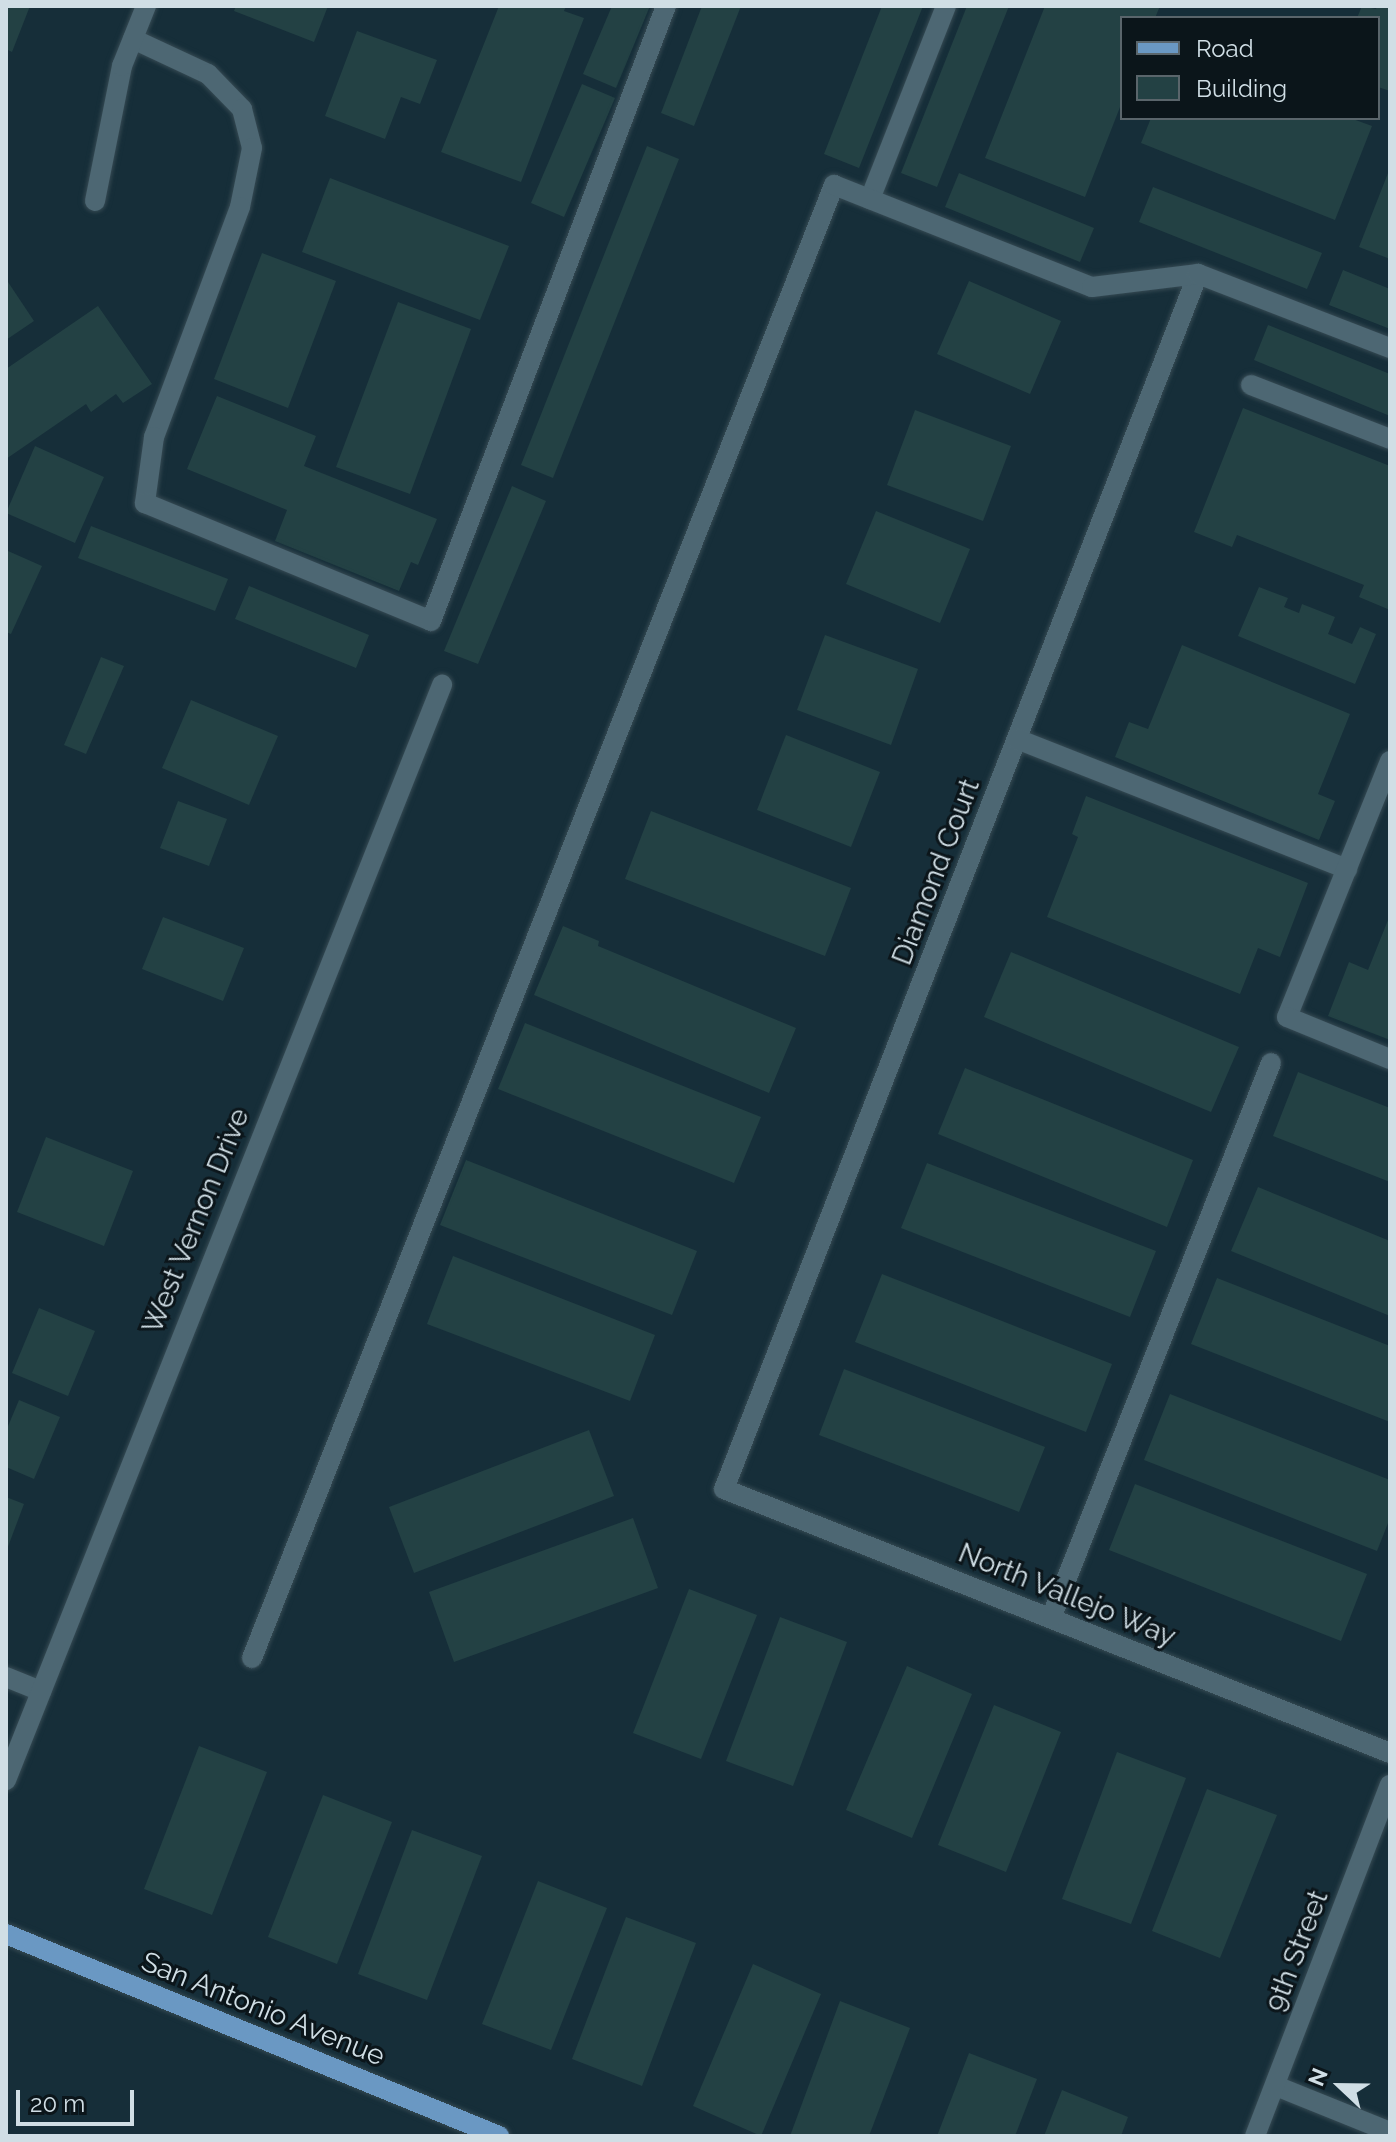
<!DOCTYPE html>
<style>
body{margin:0}
#map{position:relative;width:1396px;height:2142px;overflow:hidden;background:#162e39;font-family:Raleway,sans-serif}
div>[style]{position:absolute}
.building>*{inset:0;background:#234144}
.roads{filter:drop-shadow(0 0 2px #364a53) drop-shadow(0 0 2px #364a53)}
.minor>*{height:20px;margin:-10px;padding:0 10px;transform-origin:10px;border-radius:10px;background:#4d6773}
.major>*{height:20px;margin:-10px;padding:0 10px;transform-origin:10px;border-radius:10px;background:#6a98c3}
span{translate:-50% -50%;white-space:nowrap;text-align:center;line-height:1.15;-webkit-text-stroke:6px #0b151a;paint-order:stroke}
.street-label{font-size:28px;color:#d0dee5}
.frame{position:absolute;inset:0;border:8px solid #d0dee5;pointer-events:none}
.legend{position:absolute;left:1120px;top:16px;width:260px;height:104px;box-sizing:border-box;background:#0b151a;border:2px solid #5a656b;margin:0;padding:10px 14px;list-style:none;font-size:24px;color:#d0dee5}
.legend li{display:flex;align-items:center;gap:16px;height:40px}
.legend b{width:40px;border:2px solid #5a656b}
.north{position:absolute;left:1300px;top:2046px;width:80px;height:80px;-webkit-text-stroke:6px #0b151a;paint-order:stroke;rotate:292deg;font-size:22px;font-weight:700;line-height:32px;text-align:center;color:#d0dee5}
.north::after{content:'';display:block;margin:auto;width:28px;height:36px;background:#d0dee5;clip-path:polygon(50% 0,100% 100%,50% 72%,0 100%)}
.scale{position:absolute;left:16px;top:2090px;width:118px;height:36px;box-sizing:border-box;border:4px solid #d0dee5;border-top:0;padding-left:10px;font-size:24px;line-height:28px;white-space:nowrap;color:#d0dee5;-webkit-text-stroke:6px #0b151a;paint-order:stroke}
</style>
<div id="map">
<div class="building">
<i style="clip-path:polygon(6px 6px,30px 6px,12px 52px,6px 49px)"></i>
<i style="clip-path:polygon(236px 6px,328px 6px,314px 42px,234px 11px)"></i>
<i style="clip-path:polygon(499px 6px,566px 6px,564px 11px,584px 18px,521px 182px,441px 152px)"></i>
<i style="clip-path:polygon(612px 6px,650px 6px,616px 88px,583px 74px)"></i>
<i style="clip-path:polygon(702px 6px,741px 6px,694px 126px,661px 113px)"></i>
<i style="clip-path:polygon(882px 6px,923px 6px,859px 168px,824px 154px)"></i>
<i style="clip-path:polygon(967px 6px,1009px 6px,937px 187px,901px 173px)"></i>
<i style="clip-path:polygon(1045px 6px,1160px 6px,1155px 18px,1122px 18px,1122px 102px,1085px 197px,985px 158px)"></i>
<i style="clip-path:polygon(1362px 6px,1376px 9px,1377px 6px,1390px 6px,1390px 91px,1378px 87px,1378px 18px,1357px 18px)"></i>
<i style="clip-path:polygon(357px 31px,437px 60px,420px 104px,401px 97px,385px 139px,325px 116px)"></i>
<i style="clip-path:polygon(582px 84px,615px 98px,564px 217px,531px 203px)"></i>
<i style="clip-path:polygon(1151px 118px,1350px 118px,1372px 126px,1335px 220px,1141px 143px)"></i>
<i style="clip-path:polygon(647px 146px,679px 159px,553px 478px,521px 465px)"></i>
<i style="clip-path:polygon(1390px 168px,1390px 259px,1359px 247px)"></i>
<i style="clip-path:polygon(959px 173px,1094px 228px,1080px 262px,945px 207px)"></i>
<i style="clip-path:polygon(330px 178px,509px 246px,480px 320px,302px 252px)"></i>
<i style="clip-path:polygon(1153px 187px,1322px 253px,1307px 289px,1139px 222px)"></i>
<i style="clip-path:polygon(262px 253px,336px 281px,288px 408px,214px 379px)"></i>
<i style="clip-path:polygon(1343px 270px,1390px 289px,1390px 329px,1329px 305px)"></i>
<i style="clip-path:polygon(6px 279px,34px 321px,6px 340px)"></i>
<i style="clip-path:polygon(969px 281px,1061px 321px,1030px 394px,937px 354px)"></i>
<i style="clip-path:polygon(398px 302px,471px 329px,410px 494px,336px 467px)"></i>
<i style="clip-path:polygon(98px 306px,152px 384px,123px 403px,116px 394px,91px 412px,86px 404px,6px 459px,6px 369px)"></i>
<i style="clip-path:polygon(1268px 325px,1390px 374px,1390px 416px,1254px 360px)"></i>
<i style="clip-path:polygon(217px 396px,316px 436px,304px 466px,437px 519px,418px 565px,411px 562px,399px 591px,275px 541px,287px 510px,187px 469px)"></i>
<i style="clip-path:polygon(1243px 408px,1390px 466px,1390px 610px,1359px 597px,1364px 585px,1237px 535px,1232px 547px,1194px 532px)"></i>
<i style="clip-path:polygon(915px 410px,1011px 446px,983px 521px,887px 485px)"></i>
<i style="clip-path:polygon(35px 446px,104px 477px,75px 543px,6px 513px)"></i>
<i style="clip-path:polygon(512px 486px,546px 501px,478px 664px,444px 651px)"></i>
<i style="clip-path:polygon(876px 511px,970px 549px,940px 623px,846px 584px)"></i>
<i style="clip-path:polygon(91px 526px,228px 579px,215px 611px,78px 558px)"></i>
<i style="clip-path:polygon(8px 551px,42px 566px,11px 634px,6px 632px)"></i>
<i style="clip-path:polygon(249px 586px,369px 635px,356px 668px,235px 619px)"></i>
<i style="clip-path:polygon(1259px 587px,1288px 598px,1284px 607px,1299px 613px,1302px 604px,1335px 617px,1328px 634px,1352px 644px,1360px 627px,1376px 634px,1355px 684px,1238px 636px)"></i>
<i style="clip-path:polygon(825px 635px,918px 669px,891px 745px,797px 710px)"></i>
<i style="clip-path:polygon(1182px 645px,1350px 714px,1318px 794px,1335px 801px,1319px 840px,1115px 757px,1129px 722px,1148px 729px)"></i>
<i style="clip-path:polygon(101px 657px,124px 666px,86px 754px,64px 745px)"></i>
<i style="clip-path:polygon(191px 700px,278px 736px,249px 805px,162px 768px)"></i>
<i style="clip-path:polygon(786px 735px,880px 772px,851px 847px,757px 810px)"></i>
<i style="clip-path:polygon(1086px 796px,1308px 883px,1280px 957px,1258px 948px,1240px 994px,1047px 917px,1078px 837px,1072px 834px)"></i>
<i style="clip-path:polygon(178px 801px,227px 819px,209px 866px,160px 848px)"></i>
<i style="clip-path:polygon(651px 811px,851px 888px,825px 956px,625px 879px)"></i>
<i style="clip-path:polygon(1390px 915px,1390px 1040px,1328px 1016px,1349px 962px,1368px 970px)"></i>
<i style="clip-path:polygon(163px 917px,244px 948px,223px 1001px,142px 969px)"></i>
<i style="clip-path:polygon(563px 926px,599px 941px,598px 946px,796px 1028px,769px 1093px,534px 995px)"></i>
<i style="clip-path:polygon(1011px 952px,1239px 1047px,1211px 1112px,984px 1017px)"></i>
<i style="clip-path:polygon(525px 1023px,761px 1117px,734px 1183px,498px 1089px)"></i>
<i style="clip-path:polygon(965px 1068px,1193px 1160px,1167px 1227px,938px 1134px)"></i>
<i style="clip-path:polygon(1298px 1072px,1390px 1108px,1390px 1182px,1273px 1136px)"></i>
<i style="clip-path:polygon(46px 1137px,133px 1171px,104px 1246px,17px 1212px)"></i>
<i style="clip-path:polygon(466px 1160px,697px 1251px,672px 1315px,440px 1225px)"></i>
<i style="clip-path:polygon(927px 1163px,1156px 1251px,1130px 1317px,901px 1228px)"></i>
<i style="clip-path:polygon(1258px 1187px,1390px 1241px,1390px 1316px,1231px 1251px)"></i>
<i style="clip-path:polygon(453px 1256px,655px 1335px,630px 1401px,427px 1324px)"></i>
<i style="clip-path:polygon(882px 1274px,1112px 1364px,1086px 1432px,855px 1342px)"></i>
<i style="clip-path:polygon(1217px 1278px,1390px 1346px,1390px 1422px,1191px 1344px)"></i>
<i style="clip-path:polygon(39px 1308px,95px 1331px,68px 1396px,12px 1373px)"></i>
<i style="clip-path:polygon(844px 1369px,1045px 1447px,1019px 1512px,819px 1435px)"></i>
<i style="clip-path:polygon(1170px 1394px,1390px 1480px,1390px 1518px,1377px 1551px,1144px 1460px)"></i>
<i style="clip-path:polygon(19px 1400px,60px 1417px,34px 1479px,6px 1467px,6px 1431px)"></i>
<i style="clip-path:polygon(589px 1430px,614px 1496px,414px 1573px,389px 1507px)"></i>
<i style="clip-path:polygon(1135px 1484px,1367px 1574px,1341px 1641px,1109px 1550px)"></i>
<i style="clip-path:polygon(6px 1497px,24px 1504px,6px 1552px)"></i>
<i style="clip-path:polygon(633px 1518px,658px 1588px,454px 1662px,429px 1592px)"></i>
<i style="clip-path:polygon(689px 1589px,757px 1615px,701px 1759px,633px 1733px)"></i>
<i style="clip-path:polygon(780px 1617px,847px 1642px,793px 1786px,726px 1761px)"></i>
<i style="clip-path:polygon(907px 1666px,972px 1694px,912px 1838px,846px 1810px)"></i>
<i style="clip-path:polygon(994px 1705px,1061px 1732px,1006px 1872px,938px 1845px)"></i>
<i style="clip-path:polygon(199px 1746px,267px 1772px,212px 1915px,144px 1889px)"></i>
<i style="clip-path:polygon(1117px 1752px,1186px 1778px,1131px 1924px,1062px 1899px)"></i>
<i style="clip-path:polygon(1207px 1789px,1277px 1815px,1220px 1958px,1152px 1931px)"></i>
<i style="clip-path:polygon(323px 1795px,392px 1822px,337px 1964px,268px 1937px)"></i>
<i style="clip-path:polygon(412px 1830px,482px 1856px,427px 2000px,358px 1974px)"></i>
<i style="clip-path:polygon(538px 1881px,607px 1908px,551px 2050px,482px 2024px)"></i>
<i style="clip-path:polygon(626px 1917px,696px 1943px,642px 2086px,572px 2059px)"></i>
<i style="clip-path:polygon(753px 1964px,821px 1994px,761px 2136px,693px 2106px)"></i>
<i style="clip-path:polygon(840px 2001px,910px 2028px,869px 2136px,790px 2136px)"></i>
<i style="clip-path:polygon(969px 2053px,1037px 2079px,1015px 2136px,937px 2136px)"></i>
<i style="clip-path:polygon(1062px 2090px,1128px 2117px,1121px 2136px,1044px 2136px)"></i>
</div>
<div class="roads">
<div class="minor">
<i style="left:133px;top:39px;width:83px;rotate:25deg"></i>
<i style="left:208px;top:74px;width:49px;rotate:45.8deg"></i>
<i style="left:242px;top:109px;width:40px;rotate:75.6deg"></i>
<i style="left:252px;top:148px;width:60px;rotate:101.5deg"></i>
<i style="left:240px;top:207px;width:246px;rotate:110.5deg"></i>
<i style="left:154px;top:437px;width:67px;rotate:97.8deg"></i>
<i style="left:145px;top:503px;width:309px;rotate:22.4deg"></i>
<i style="left:431px;top:621px;width:658px;rotate:-69.09deg"></i>
<i style="left:870px;top:199px;width:207px;rotate:-68.5deg"></i>
<i style="left:95px;top:201px;width:138px;rotate:-78.7deg"></i>
<i style="left:122px;top:66px;width:65px;rotate:-68.2deg"></i>
<i style="left:1198px;top:274px;width:1304px;rotate:111.31deg"></i>
<i style="left:724px;top:1489px;width:716px;rotate:21.62deg"></i>
<i style="left:1251px;top:385px;width:149px;rotate:21.2deg"></i>
<i style="left:1017px;top:739px;width:355px;rotate:21.5deg"></i>
<i style="left:1390px;top:761px;width:276px;rotate:111.9deg"></i>
<i style="left:1287px;top:1017px;width:111px;rotate:22.2deg"></i>
<i style="left:1051px;top:1618px;width:597px;rotate:-68.38deg"></i>
<i style="left:252px;top:1658px;width:1584px;rotate:-68.44deg"></i>
<i style="left:834px;top:185px;width:277px;rotate:21.6deg"></i>
<i style="left:1092px;top:287px;width:107px;rotate:-7deg"></i>
<i style="left:1198px;top:274px;width:206px;rotate:21.1deg"></i>
<i style="left:6px;top:1677px;width:38px;rotate:22deg"></i>
<i style="left:6px;top:1780px;width:1179px;rotate:-68.29deg"></i>
<i style="left:1276px;top:2086px;width:123px;rotate:22deg"></i>
<i style="left:1255px;top:2136px;width:376px;rotate:-69deg"></i>
</div>
<div class="major">
<i style="left:6px;top:1934px;width:533px;rotate:22.28deg"></i>
</div>
</div>
<div class="street-label">
<span style="left:936px;top:872px;rotate:-69deg">Diamond Court</span>
<span style="left:196px;top:1221px;rotate:-68deg">West Vernon Drive</span>
<span style="left:1067px;top:1595px;rotate:22deg">North Vallejo Way</span>
<span style="left:1297px;top:1951px;rotate:-69deg">9th Street</span>
<span style="left:263px;top:2009px;rotate:22deg">San Antonio Avenue</span>
</div>
<div class="frame"></div>
<ul class="legend">
<li><b style="height:10px;background:#6a98c3"></b>Road</li>
<li><b style="height:22px;background:#234144"></b>Building</li>
</ul>
<div class="north">N</div>
<div class="scale">20 m</div>
</div>
